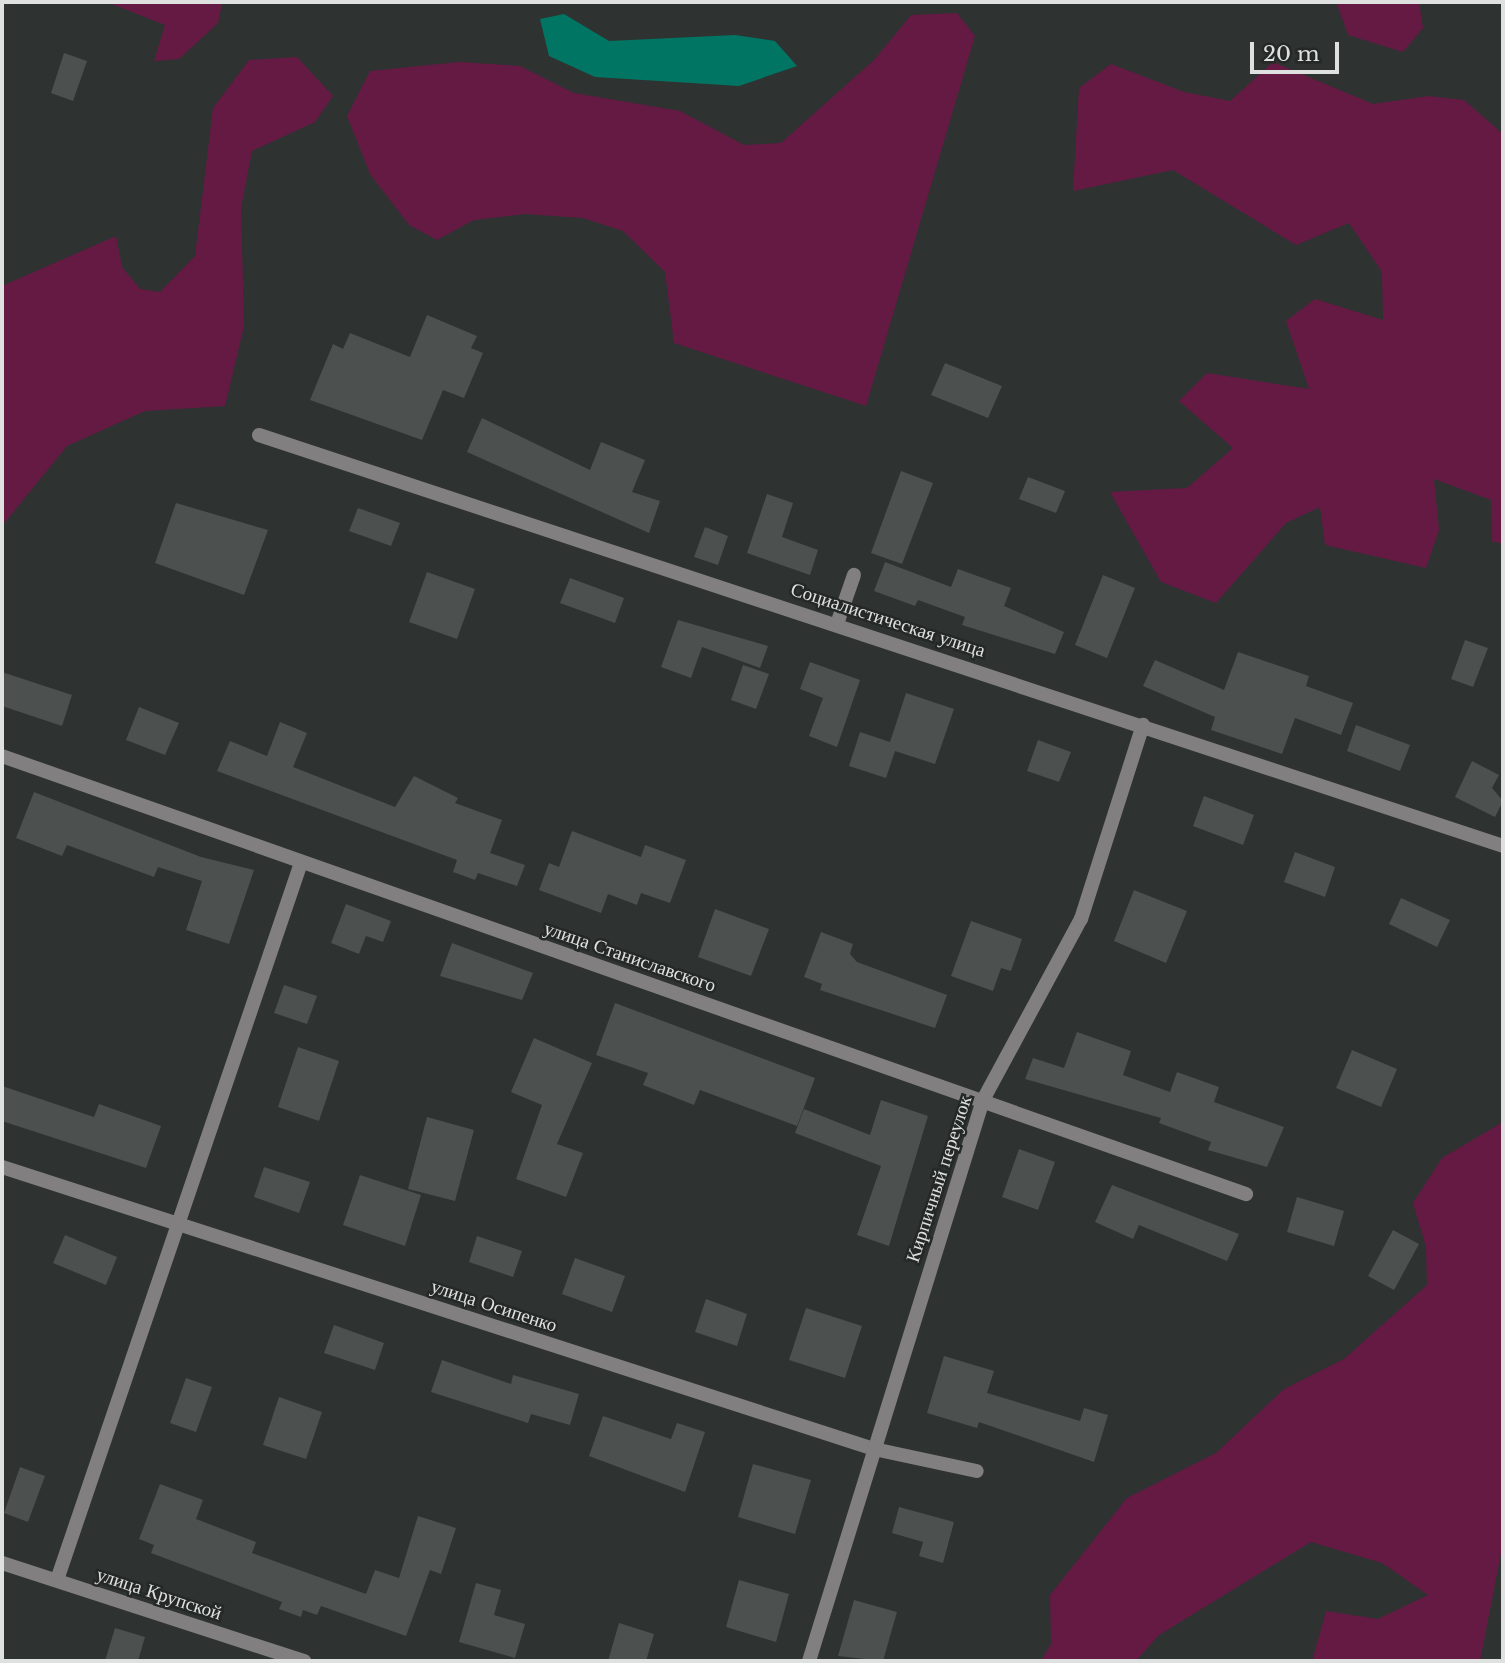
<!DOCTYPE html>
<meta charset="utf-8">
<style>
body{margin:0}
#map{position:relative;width:1505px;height:1663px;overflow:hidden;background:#2e3231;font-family:"Libre Baskerville",serif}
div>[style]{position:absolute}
.green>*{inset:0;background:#651a44}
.water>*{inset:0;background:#007563}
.building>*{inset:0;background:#4c504f}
.street>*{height:14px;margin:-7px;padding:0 7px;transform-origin:7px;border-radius:7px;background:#817f80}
span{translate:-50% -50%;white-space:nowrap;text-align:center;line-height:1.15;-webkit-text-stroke:5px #242827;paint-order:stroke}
.street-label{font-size:19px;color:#dee1e0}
.frame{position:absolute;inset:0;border:4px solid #dee1e0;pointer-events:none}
.scale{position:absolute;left:1250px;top:42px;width:89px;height:32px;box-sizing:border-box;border:4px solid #dee1e0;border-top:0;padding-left:9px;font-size:21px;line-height:24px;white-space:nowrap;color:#dee1e0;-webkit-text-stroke:5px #242827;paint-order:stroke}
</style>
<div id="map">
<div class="green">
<i style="clip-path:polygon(107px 2px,218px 2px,222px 4px,218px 23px,179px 59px,154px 61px,165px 25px)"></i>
<i style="clip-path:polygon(1336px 2px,1419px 2px,1423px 28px,1403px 52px,1348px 35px)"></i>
<i style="clip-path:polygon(957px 13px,975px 36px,866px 406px,674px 343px,665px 272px,623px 231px,583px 218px,525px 214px,474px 220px,437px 240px,409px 225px,370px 174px,347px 116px,370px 71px,459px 62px,520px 66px,574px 93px,680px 111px,744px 145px,781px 143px,874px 60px,911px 15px)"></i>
<i style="clip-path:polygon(297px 57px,333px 96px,315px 122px,252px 151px,241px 207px,244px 326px,225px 406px,145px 411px,67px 446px,2px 526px,2px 286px,116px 236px,122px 267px,140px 289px,160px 292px,195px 256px,213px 108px,249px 60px)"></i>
<i style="clip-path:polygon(1273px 62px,1373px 104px,1428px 96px,1464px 100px,1503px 134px,1503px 544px,1492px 541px,1491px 500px,1434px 479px,1439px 530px,1426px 568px,1325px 545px,1320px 507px,1286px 523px,1216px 603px,1161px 582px,1110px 492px,1187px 488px,1233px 448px,1179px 401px,1207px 373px,1309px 389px,1286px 321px,1315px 299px,1383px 320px,1382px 272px,1349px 223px,1296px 245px,1173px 170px,1073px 191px,1079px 88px,1111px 64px,1184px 92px,1230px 101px)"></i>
<i style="clip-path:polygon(1503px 1122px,1503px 1543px,1480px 1661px,1312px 1661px,1326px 1611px,1378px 1619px,1428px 1595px,1382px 1563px,1311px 1542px,1159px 1635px,1136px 1661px,1041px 1661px,1051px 1644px,1050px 1595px,1127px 1498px,1216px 1453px,1284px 1389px,1344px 1359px,1427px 1285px,1426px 1247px,1413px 1203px,1442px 1158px)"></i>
</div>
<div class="water">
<i style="clip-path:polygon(564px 14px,609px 41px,735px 35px,775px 41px,797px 66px,739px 86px,595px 77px,549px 56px,540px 19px)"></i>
</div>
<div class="building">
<i style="clip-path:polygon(64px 53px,87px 61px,73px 101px,51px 93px)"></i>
<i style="clip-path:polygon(427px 315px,477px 336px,471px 348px,483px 353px,464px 398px,443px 390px,422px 440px,310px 400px,333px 344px,343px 349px,350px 333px,410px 357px)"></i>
<i style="clip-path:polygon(945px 363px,1002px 386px,988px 418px,931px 395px)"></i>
<i style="clip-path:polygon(482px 418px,590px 470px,601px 442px,645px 460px,632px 492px,660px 501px,649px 533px,467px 452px)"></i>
<i style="clip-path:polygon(901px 471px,933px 483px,902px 564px,871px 553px)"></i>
<i style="clip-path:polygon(1028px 477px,1065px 491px,1056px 513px,1019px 499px)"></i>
<i style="clip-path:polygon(767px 494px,793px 503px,782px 537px,818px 550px,810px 575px,747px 553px)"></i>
<i style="clip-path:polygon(176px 503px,268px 530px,244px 595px,155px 563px)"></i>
<i style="clip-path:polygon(358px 508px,400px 523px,391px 546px,349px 531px)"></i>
<i style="clip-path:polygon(705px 527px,728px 536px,718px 565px,694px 557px)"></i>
<i style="clip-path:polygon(885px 562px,951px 587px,958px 569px,1011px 588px,1004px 606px,1064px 632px,1055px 654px,962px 625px,965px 617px,918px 600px,915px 606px,874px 591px)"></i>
<i style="clip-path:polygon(427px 572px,475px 589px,457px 639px,409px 622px)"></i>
<i style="clip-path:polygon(1103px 575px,1135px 588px,1107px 658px,1075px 645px)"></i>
<i style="clip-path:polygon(570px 578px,624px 598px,615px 623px,560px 603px)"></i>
<i style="clip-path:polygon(678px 620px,768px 646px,760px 668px,702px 647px,691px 678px,661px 667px)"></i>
<i style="clip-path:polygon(1465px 640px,1488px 648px,1473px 687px,1451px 679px)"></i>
<i style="clip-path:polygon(1238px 652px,1309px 676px,1306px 686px,1353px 703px,1341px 735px,1295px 718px,1282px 754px,1211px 730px,1215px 717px,1143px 686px,1155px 660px,1224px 690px)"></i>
<i style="clip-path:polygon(810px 662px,860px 680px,837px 747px,809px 736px,823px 698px,800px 689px)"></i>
<i style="clip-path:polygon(743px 665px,769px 674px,756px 709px,731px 700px)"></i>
<i style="clip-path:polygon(2px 672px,72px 695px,62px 726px,2px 706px)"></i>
<i style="clip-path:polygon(906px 693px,954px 709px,935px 764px,895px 751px,886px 778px,849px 766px,860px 732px,890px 742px)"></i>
<i style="clip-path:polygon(139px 707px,179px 723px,165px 755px,126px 740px)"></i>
<i style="clip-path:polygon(280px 722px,307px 733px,293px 767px,395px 807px,414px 776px,458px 798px,455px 803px,502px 820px,490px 853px,525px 865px,517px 886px,478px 873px,475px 880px,453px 872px,457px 860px,217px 771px,230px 741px,267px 756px)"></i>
<i style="clip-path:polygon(1356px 725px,1410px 745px,1400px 771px,1347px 751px)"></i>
<i style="clip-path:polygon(1038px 740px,1071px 752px,1059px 782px,1027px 771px)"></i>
<i style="clip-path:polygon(1472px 761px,1499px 775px,1492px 788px,1503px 801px,1495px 817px,1455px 797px)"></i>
<i style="clip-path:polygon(34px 792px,201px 857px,254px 870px,229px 944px,186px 930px,202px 881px,158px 867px,154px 877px,67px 845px,62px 856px,16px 838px)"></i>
<i style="clip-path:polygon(1204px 796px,1254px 815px,1243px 845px,1193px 826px)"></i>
<i style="clip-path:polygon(572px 831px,641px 857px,645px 845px,686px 860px,670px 903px,641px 893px,637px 905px,608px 894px,601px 913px,539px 890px,549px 863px,559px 867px)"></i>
<i style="clip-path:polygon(1295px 852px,1335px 867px,1325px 897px,1284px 882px)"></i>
<i style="clip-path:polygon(1134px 890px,1187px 911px,1166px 963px,1114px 941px)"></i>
<i style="clip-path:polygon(1401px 898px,1450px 920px,1437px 947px,1389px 924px)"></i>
<i style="clip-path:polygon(346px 904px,391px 921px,383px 942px,366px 936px,359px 954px,331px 943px)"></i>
<i style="clip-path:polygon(715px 909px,769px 929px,751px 976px,698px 957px)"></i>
<i style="clip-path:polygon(971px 921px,1022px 939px,1011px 971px,1001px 968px,993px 991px,951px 976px)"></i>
<i style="clip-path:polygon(821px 932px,853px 944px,850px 954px,857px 962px,947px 995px,935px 1028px,820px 990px,822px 984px,804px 977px)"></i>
<i style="clip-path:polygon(452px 943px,533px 973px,522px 1000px,440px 976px)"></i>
<i style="clip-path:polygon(284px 985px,317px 996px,307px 1024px,274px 1013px)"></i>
<i style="clip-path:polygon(615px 1003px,815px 1078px,797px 1126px,700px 1090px,694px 1105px,643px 1085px,648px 1073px,596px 1055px)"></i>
<i style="clip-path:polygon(1077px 1032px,1131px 1051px,1123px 1075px,1170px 1092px,1177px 1072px,1219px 1087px,1214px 1102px,1284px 1127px,1267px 1167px,1208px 1150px,1211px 1142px,1159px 1123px,1161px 1118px,1025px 1079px,1033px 1058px,1064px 1068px)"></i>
<i style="clip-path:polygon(534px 1038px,592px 1063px,557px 1144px,583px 1153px,566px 1197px,516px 1179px,542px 1105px,511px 1092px)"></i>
<i style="clip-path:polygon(298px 1047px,339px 1061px,319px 1121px,278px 1107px)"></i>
<i style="clip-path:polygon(1352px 1050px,1397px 1069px,1381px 1107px,1336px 1088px)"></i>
<i style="clip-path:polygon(2px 1086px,94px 1117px,99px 1104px,161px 1126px,146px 1168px,2px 1121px)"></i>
<i style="clip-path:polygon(881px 1100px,928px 1116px,889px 1246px,857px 1235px,881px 1166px,795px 1133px,804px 1109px,870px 1135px)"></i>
<i style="clip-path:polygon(427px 1117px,474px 1130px,455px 1201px,408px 1189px)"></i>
<i style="clip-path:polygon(1019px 1149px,1055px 1162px,1038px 1210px,1002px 1197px)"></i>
<i style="clip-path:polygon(264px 1167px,310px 1182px,299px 1213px,254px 1197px)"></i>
<i style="clip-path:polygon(360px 1175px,421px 1195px,405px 1246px,343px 1225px)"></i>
<i style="clip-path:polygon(1112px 1185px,1239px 1234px,1227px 1261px,1139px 1225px,1133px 1239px,1095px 1222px)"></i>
<i style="clip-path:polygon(1297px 1197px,1344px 1211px,1334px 1246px,1287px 1232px)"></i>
<i style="clip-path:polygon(1393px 1230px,1419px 1244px,1394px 1290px,1368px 1276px)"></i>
<i style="clip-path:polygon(65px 1235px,117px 1257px,106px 1285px,53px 1263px)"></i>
<i style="clip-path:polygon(477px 1236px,522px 1251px,513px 1277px,469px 1262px)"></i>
<i style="clip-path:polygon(575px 1258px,625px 1276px,612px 1312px,562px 1294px)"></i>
<i style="clip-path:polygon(706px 1299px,747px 1314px,737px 1346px,695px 1332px)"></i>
<i style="clip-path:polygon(806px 1308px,862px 1326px,845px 1378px,789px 1360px)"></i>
<i style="clip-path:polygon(334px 1325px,384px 1343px,375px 1370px,324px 1353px)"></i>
<i style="clip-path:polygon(944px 1356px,994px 1371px,987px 1393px,1080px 1421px,1084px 1408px,1108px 1415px,1094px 1462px,979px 1422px,977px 1428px,927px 1413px)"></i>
<i style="clip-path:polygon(442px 1360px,511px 1384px,513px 1375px,579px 1394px,570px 1425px,531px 1414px,528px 1423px,431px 1392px)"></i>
<i style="clip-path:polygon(186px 1378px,212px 1387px,196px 1432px,170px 1423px)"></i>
<i style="clip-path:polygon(279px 1397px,322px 1412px,306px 1459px,263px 1445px)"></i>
<i style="clip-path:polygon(603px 1416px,671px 1439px,677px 1423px,705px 1432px,685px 1492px,589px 1456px)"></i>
<i style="clip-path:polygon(753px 1464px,811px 1480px,795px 1534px,738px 1517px)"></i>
<i style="clip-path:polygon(20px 1467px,45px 1476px,28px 1522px,4px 1513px)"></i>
<i style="clip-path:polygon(160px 1484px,203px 1500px,196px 1519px,256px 1542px,252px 1553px,366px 1594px,375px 1570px,399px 1578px,418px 1516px,456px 1528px,441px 1574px,430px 1570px,406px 1636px,321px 1606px,317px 1615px,303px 1610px,301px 1617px,279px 1609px,282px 1602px,151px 1553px,154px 1545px,139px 1539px)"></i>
<i style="clip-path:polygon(899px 1507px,954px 1522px,943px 1563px,919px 1556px,923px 1542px,892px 1533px)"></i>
<i style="clip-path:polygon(739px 1580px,789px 1594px,776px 1642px,726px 1627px)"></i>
<i style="clip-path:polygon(476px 1583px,501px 1590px,494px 1615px,525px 1624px,515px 1658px,459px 1642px)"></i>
<i style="clip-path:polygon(854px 1600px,897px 1612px,883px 1661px,838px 1656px)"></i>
<i style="clip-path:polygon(619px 1623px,654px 1634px,646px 1661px,608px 1661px)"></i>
<i style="clip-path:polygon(115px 1628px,145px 1637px,138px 1661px,105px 1661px)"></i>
</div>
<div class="street">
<i style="left:259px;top:435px;width:1310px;rotate:18.28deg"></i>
<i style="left:837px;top:624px;width:52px;rotate:-70.9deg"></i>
<i style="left:2px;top:756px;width:1319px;rotate:19.4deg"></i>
<i style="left:2px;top:1167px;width:916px;rotate:17.92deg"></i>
<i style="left:874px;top:1449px;width:105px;rotate:12.1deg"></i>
<i style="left:2px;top:1563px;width:318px;rotate:18deg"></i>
<i style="left:57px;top:1580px;width:757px;rotate:-71.21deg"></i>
<i style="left:809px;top:1661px;width:587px;rotate:-72.77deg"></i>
<i style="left:983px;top:1100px;width:206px;rotate:-61.6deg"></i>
<i style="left:1081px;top:919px;width:204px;rotate:-72.3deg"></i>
</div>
<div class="street-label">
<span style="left:888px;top:620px;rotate:18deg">Социалистическая улица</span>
<span style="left:630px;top:957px;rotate:19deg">улица Станиславского</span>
<span style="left:939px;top:1179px;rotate:-72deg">Кирпичный переулок</span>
<span style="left:494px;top:1306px;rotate:18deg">улица Осипенко</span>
<span style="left:159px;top:1594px;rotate:18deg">улица Крупской</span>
</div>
<div class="frame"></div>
<div class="scale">20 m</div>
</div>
